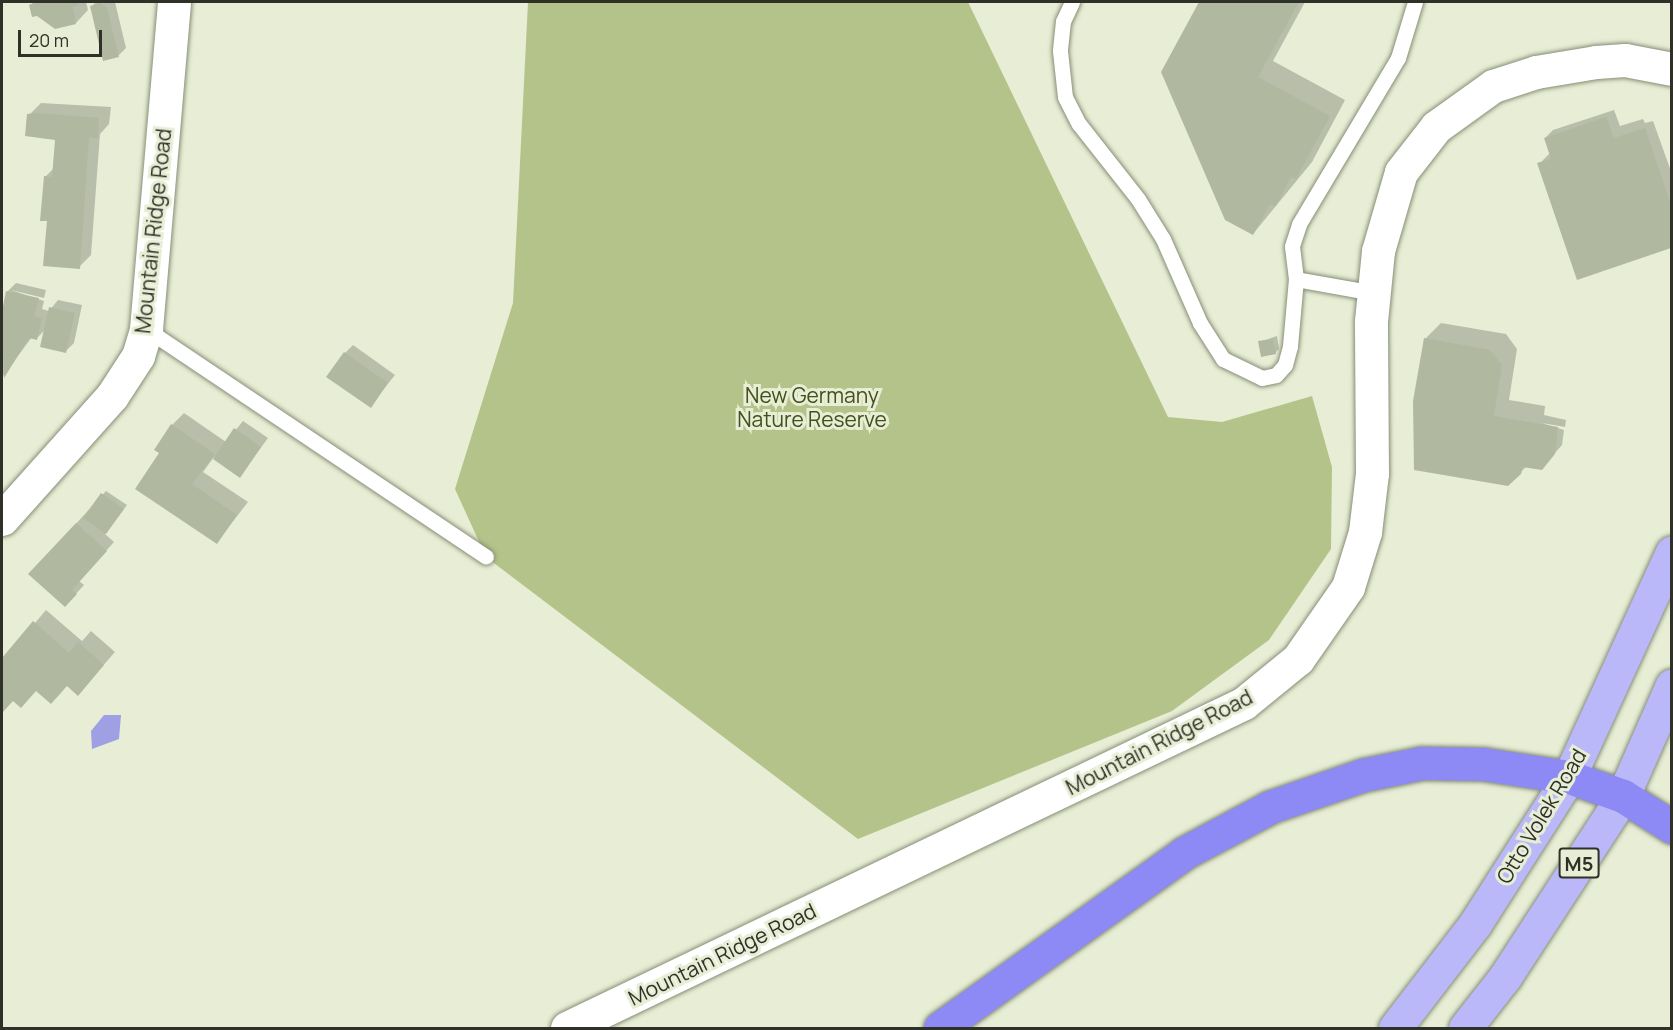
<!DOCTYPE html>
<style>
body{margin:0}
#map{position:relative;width:1673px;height:1030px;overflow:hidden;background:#e7eed5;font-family:Manrope,sans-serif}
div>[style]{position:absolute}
.green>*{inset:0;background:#b4c389}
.water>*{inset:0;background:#9fa0e4}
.shadow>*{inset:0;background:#0003}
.building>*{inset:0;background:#b1b8a0}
.roads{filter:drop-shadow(0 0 2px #878e77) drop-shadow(0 0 2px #878e77)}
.service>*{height:15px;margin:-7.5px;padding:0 7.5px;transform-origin:7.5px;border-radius:7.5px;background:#fff}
.tertiary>*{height:33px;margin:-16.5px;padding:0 16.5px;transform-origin:16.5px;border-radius:16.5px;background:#fff}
.primary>*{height:33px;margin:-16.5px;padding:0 16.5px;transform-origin:16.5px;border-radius:16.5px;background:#bbb8f9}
.motorway>*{height:33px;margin:-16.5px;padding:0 16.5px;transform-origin:16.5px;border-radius:16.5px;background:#8d89f5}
span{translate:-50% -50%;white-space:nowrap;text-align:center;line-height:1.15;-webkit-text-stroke:6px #e7eed5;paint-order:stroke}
.shield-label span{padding:2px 4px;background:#e7eed5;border:2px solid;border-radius:4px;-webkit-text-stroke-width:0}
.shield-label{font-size:20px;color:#2f3128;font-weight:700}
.street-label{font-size:21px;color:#2f3128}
.park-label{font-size:21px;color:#44501b}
.frame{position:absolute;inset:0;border:3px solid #2f3128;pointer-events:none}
.scale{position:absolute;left:18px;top:30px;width:84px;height:27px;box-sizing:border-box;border:3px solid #2f3128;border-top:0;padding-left:8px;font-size:18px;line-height:21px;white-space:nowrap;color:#2f3128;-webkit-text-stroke:4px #e7eed5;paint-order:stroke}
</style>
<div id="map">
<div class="green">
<i style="clip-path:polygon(528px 2px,968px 2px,1168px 417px,1222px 422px,1312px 396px,1332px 467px,1331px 549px,1269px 640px,1172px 711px,858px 839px,486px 557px,455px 489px,513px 303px)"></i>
</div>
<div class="water">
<i style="clip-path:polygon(104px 715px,121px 715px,119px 739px,92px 749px,91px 731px)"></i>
</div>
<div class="shadow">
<i style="clip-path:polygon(34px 2px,86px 2px,88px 10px,76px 23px,31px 5px)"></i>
<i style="clip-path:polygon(96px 2px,115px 2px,126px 48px,118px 56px,92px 6px)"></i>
<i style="clip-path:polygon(1200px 2px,1305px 2px,1273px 61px,1345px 100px,1312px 162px,1253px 234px,1162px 72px)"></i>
<i style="clip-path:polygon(41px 103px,111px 107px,109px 124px,100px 134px,91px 255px,79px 267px,48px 220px,45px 177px,54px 168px,57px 139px,29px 115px)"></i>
<i style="clip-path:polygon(1614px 110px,1620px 126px,1643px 119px,1645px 123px,1653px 121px,1672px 174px,1672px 247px,1578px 278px,1539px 164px,1550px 153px,1545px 138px,1553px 130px)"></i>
<i style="clip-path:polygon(16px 283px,46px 290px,44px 298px,11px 290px,44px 301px,42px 309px,49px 311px,58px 300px,82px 305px,74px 343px,66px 351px,45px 330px,37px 338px,32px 337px,3px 376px,2px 318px,8px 291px)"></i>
<i style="clip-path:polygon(1441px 323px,1506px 334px,1517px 349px,1509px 400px,1545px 406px,1544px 415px,1566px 420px,1565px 427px,1542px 423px,1564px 430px,1562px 445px,1549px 460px,1527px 466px,1507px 485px,1425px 339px)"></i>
<i style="clip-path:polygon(1277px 336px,1279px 349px,1275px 353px,1259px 342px)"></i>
<i style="clip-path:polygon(353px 345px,395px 375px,370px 406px,345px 353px)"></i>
<i style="clip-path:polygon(184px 413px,226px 442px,243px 421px,268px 438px,240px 476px,214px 457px,203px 472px,248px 502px,217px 542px,161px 452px,172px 425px)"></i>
<i style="clip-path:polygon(106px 491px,127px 505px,105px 534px,114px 542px,79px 581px,84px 585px,73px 597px,30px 574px)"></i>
<i style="clip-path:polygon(46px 610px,82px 641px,91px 631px,115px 652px,78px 694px,68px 685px,37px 690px,13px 699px,2px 712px,2px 662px)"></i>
</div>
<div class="building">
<i style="clip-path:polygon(36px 2px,77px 2px,78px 5px,73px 7px,76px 24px,55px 29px,37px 16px,32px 17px,29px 5px)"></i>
<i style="clip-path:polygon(1199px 2px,1299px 2px,1258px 77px,1330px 116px,1296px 179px,1291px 177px,1275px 207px,1270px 204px,1253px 235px,1225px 220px,1161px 72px)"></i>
<i style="clip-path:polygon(100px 3px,107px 8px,119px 57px,103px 61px,90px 6px)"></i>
<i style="clip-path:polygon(38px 113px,99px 118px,98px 138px,89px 137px,80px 269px,43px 266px,47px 221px,40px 221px,44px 176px,52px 177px,55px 140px,25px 136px,27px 114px)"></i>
<i style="clip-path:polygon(1606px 117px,1614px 138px,1645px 128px,1671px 205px,1671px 248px,1577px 280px,1537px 163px,1551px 159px,1544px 138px)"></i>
<i style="clip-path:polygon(6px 291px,39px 298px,34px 317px,42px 318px,37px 340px,29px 338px,4px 378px,2px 311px)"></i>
<i style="clip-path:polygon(49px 307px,75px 313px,66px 353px,40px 347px)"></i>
<i style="clip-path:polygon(1424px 338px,1490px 350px,1502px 365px,1494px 416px,1558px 427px,1555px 454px,1542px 470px,1523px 467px,1521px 474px,1508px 486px,1414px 470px,1413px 401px)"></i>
<i style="clip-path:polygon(1273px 339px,1276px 354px,1261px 357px,1258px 341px)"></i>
<i style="clip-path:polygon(344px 352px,388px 383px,371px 408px,326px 377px)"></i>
<i style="clip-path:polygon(171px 424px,215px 454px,192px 484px,237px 515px,217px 544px,135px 489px,159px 453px,154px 450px)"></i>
<i style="clip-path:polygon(234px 428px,261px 447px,240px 478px,213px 459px)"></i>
<i style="clip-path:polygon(101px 493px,124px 509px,106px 534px,83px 518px)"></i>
<i style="clip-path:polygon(76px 523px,107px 551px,72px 590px,77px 594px,65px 607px,28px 574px)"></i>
<i style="clip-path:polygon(33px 621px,69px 653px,78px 642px,104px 665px,78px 696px,67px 686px,51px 704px,36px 691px,21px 708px,13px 701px,2px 713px,2px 658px)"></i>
</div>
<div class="roads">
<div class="service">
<i style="left:1072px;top:2px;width:21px;rotate:115deg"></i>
<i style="left:1063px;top:21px;width:30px;rotate:96deg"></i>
<i style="left:1060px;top:51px;width:46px;rotate:83.8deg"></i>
<i style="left:1065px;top:97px;width:30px;rotate:63deg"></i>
<i style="left:1079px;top:124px;width:95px;rotate:51.8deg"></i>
<i style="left:1138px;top:199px;width:47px;rotate:58deg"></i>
<i style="left:1163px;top:239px;width:92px;rotate:66.2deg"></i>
<i style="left:1200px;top:323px;width:43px;rotate:57.4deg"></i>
<i style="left:1223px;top:359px;width:43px;rotate:26deg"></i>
<i style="left:1262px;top:378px;width:14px;rotate:-12deg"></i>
<i style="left:1276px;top:375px;width:13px;rotate:-48deg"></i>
<i style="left:1285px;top:365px;width:20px;rotate:-75deg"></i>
<i style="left:1290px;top:346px;width:67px;rotate:-84.9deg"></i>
<i style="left:1374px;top:293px;width:79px;rotate:-169.8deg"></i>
<i style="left:1296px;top:279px;width:33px;rotate:-97deg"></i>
<i style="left:1292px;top:246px;width:23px;rotate:-72deg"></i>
<i style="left:1299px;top:224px;width:193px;rotate:-59.2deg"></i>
<i style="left:1398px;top:58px;width:59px;rotate:-73.1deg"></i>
<i style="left:146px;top:329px;width:409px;rotate:33.8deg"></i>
</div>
<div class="tertiary">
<i style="left:2px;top:519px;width:165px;rotate:-48.2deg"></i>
<i style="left:112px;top:396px;width:48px;rotate:-57deg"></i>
<i style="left:138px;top:356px;width:28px;rotate:-73deg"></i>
<i style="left:146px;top:329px;width:328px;rotate:-85.1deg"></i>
<i style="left:567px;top:1028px;width:751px;rotate:-25.64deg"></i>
<i style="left:1244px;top:703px;width:70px;rotate:-39.2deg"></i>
<i style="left:1298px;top:659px;width:88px;rotate:-55.2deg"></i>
<i style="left:1348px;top:587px;width:58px;rotate:-72.8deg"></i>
<i style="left:1365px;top:532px;width:59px;rotate:-83.2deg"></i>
<i style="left:1372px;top:473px;width:152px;rotate:-90.4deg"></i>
<i style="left:1371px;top:321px;width:70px;rotate:-84.3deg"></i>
<i style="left:1378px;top:251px;width:82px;rotate:-73.8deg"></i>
<i style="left:1401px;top:172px;width:57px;rotate:-52.1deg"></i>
<i style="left:1436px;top:127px;width:70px;rotate:-35.7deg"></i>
<i style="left:1493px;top:86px;width:45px;rotate:-18deg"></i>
<i style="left:1536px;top:72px;width:61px;rotate:-9.5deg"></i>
<i style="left:1596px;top:62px;width:29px;rotate:-4deg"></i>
<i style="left:1625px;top:60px;width:48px;rotate:10.8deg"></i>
</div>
<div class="primary">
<i style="left:1395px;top:1028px;width:131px;rotate:-52.4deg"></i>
<i style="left:1475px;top:924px;width:174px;rotate:-57.4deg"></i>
<i style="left:1569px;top:777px;width:247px;rotate:-65.4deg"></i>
<i style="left:1465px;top:1028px;width:65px;rotate:-51.9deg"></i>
<i style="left:1505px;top:977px;width:216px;rotate:-56.9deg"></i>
<i style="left:1623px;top:796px;width:121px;rotate:-66.2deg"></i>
</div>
<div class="motorway">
<i style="left:940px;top:1028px;width:300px;rotate:-35.6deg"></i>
<i style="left:1184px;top:853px;width:98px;rotate:-28.1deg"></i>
<i style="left:1270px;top:807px;width:98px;rotate:-19deg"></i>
<i style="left:1363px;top:775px;width:60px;rotate:-11.5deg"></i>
<i style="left:1422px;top:763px;width:61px;rotate:0.9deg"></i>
<i style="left:1483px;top:764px;width:87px;rotate:8.6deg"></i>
<i style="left:1569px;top:777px;width:57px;rotate:19.4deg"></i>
<i style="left:1623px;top:796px;width:58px;rotate:32.3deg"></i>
</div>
</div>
<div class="shield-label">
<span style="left:1579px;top:863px">M5</span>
</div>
<div class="street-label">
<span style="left:153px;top:231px;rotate:-84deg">Mountain Ridge Road</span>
<span style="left:1159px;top:742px;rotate:-27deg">Mountain Ridge Road</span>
<span style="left:1541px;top:816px;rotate:-59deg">Otto Volek Road</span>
<span style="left:722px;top:954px;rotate:-26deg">Mountain Ridge Road</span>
</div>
<div class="park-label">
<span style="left:812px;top:407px">New Germany<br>Nature Reserve</span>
</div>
<div class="frame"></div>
<div class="scale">20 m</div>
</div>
